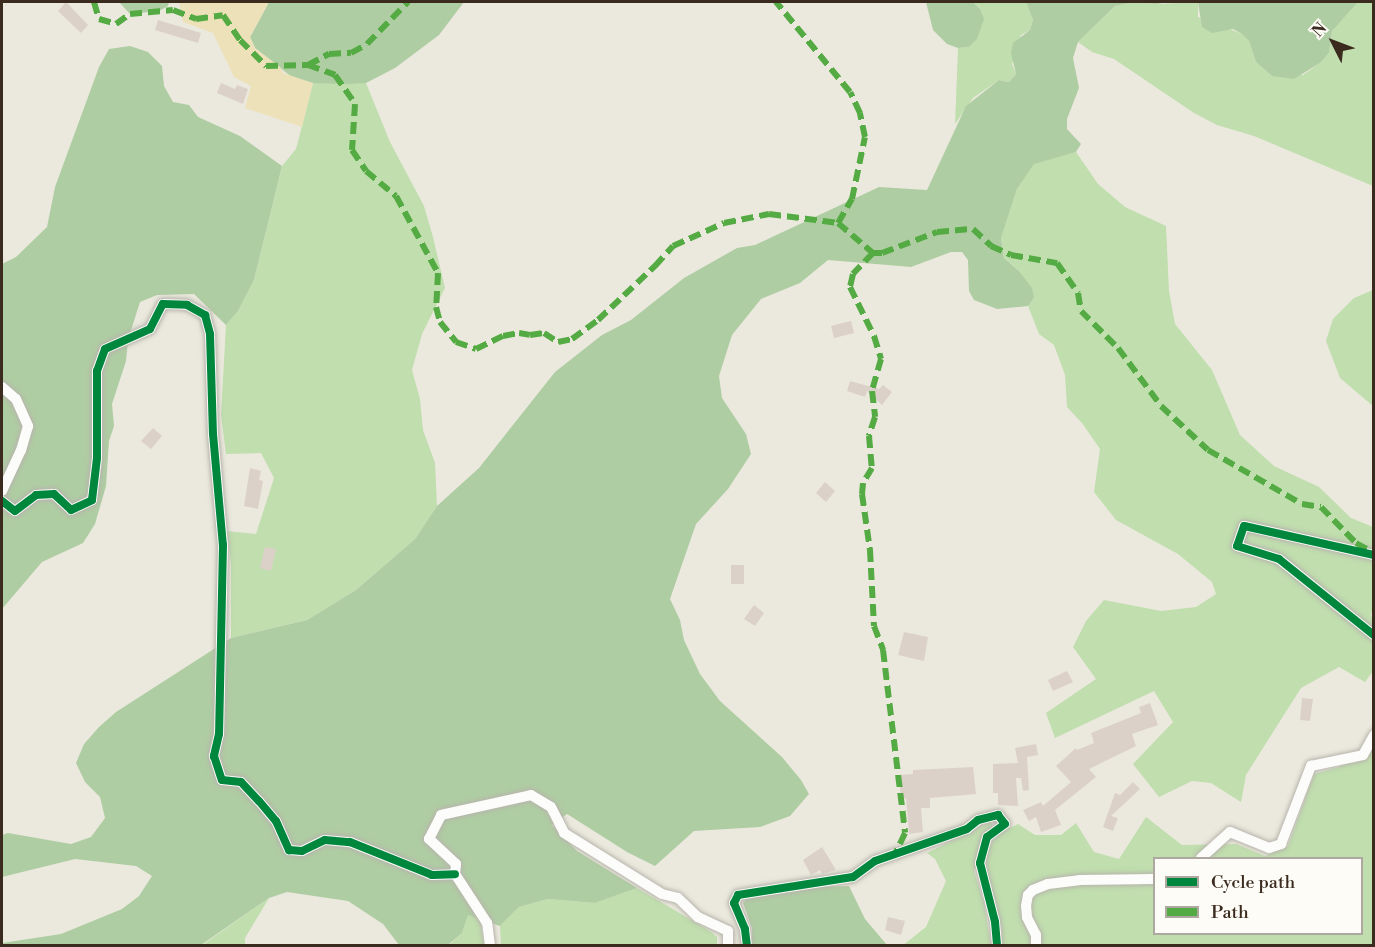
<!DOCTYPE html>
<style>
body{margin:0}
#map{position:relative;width:1375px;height:947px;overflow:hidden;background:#ebe9dd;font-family:"Libre Bodoni",serif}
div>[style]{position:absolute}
.green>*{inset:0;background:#c0deae}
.forest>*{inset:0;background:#afcda3}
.sand>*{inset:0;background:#ede1ba}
.building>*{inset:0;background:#dcd1c9}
.roads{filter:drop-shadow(0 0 2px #b7b4ac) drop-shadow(0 0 2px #b7b4ac)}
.street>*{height:10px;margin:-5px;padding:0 5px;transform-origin:5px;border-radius:5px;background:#fcfcfa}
.quiet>*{height:6px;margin-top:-3px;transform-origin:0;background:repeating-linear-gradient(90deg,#55ab43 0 12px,transparent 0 18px)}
.cycleway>*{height:8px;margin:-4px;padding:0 4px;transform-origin:4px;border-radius:4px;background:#00873e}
span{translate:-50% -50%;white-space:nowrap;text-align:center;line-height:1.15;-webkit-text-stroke:5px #fdfcf7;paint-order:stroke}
.frame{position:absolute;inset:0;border:3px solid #3b2a1e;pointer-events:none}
.legend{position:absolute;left:1153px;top:857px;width:210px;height:78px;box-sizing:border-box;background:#fdfcf7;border:2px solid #afa8a0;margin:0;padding:8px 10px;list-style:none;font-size:18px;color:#3b2a1e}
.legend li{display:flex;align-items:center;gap:12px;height:30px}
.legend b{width:30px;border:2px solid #afa8a0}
.north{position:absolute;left:1303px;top:12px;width:60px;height:60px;-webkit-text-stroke:4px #fdfcf7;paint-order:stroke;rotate:312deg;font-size:16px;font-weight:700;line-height:24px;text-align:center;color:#3b2a1e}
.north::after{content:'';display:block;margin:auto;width:21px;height:27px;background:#3b2a1e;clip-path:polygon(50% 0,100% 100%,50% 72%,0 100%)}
</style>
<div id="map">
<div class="green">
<i style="clip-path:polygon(973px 2px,1026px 2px,1033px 20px,1030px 30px,1021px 35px,1012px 64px,1016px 74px,1009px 82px,999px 80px,973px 98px,955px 124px,958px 48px,969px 47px,980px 9px)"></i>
<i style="clip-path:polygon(1134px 2px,1156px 4px,1198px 2px,1198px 17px,1242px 34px,1249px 41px,1256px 62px,1272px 76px,1303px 75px,1320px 63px,1329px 53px,1332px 31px,1338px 23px,1358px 2px,1373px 2px,1373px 186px,1254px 136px,1217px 125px,1194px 113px,1114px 59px,1092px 52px,1078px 42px,1115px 6px)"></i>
<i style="clip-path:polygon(323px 82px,366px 83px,390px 142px,424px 206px,433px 237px,445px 288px,422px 334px,412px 370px,420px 399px,423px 430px,435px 463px,437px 506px,415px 539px,356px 590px,307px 620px,231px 638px,231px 564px,227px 531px,256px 534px,274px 478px,261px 453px,226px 454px,221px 415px,226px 325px,238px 311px,254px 280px,282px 166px,296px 149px,313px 83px)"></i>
<i style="clip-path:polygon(1076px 152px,1098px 184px,1125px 207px,1166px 226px,1169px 291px,1175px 324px,1212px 370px,1240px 435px,1274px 466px,1319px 487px,1351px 518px,1373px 527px,1374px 608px,1371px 614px,1374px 626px,1373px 671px,1365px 682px,1339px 667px,1301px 688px,1246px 775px,1241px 802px,1211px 783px,1192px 781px,1159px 797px,1133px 764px,1173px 722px,1154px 691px,1055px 738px,1046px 713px,1096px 679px,1073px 647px,1086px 621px,1104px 600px,1161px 611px,1196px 607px,1216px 594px,1212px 582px,1178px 554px,1116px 520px,1094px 492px,1100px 449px,1082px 423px,1067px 407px,1065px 375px,1054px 345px,1039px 334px,1028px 306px,1034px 298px,1019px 271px,1004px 258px,1001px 238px,1007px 219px,1017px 189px,1034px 163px)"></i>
<i style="clip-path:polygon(1373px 290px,1373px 406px,1340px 378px,1326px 341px,1333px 319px,1354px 298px)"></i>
<i style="clip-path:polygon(evenodd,1373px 750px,1373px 945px,1002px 945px,1002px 931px,985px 861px,990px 844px,1001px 832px,1018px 824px,1035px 835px,1061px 835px,1076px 823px,1094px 852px,1119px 859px,1146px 817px,1182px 845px,1236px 844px,1265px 856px,1288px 846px,1314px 774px,1339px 767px,1373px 750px,1154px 858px,1362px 858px,1362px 934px,1154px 934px,1154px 858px)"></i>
<i style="clip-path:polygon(991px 821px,993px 826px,984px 835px,974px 871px,984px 903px,991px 945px,902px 946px,926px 927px,946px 881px,935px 859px,927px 853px)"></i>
<i style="clip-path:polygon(637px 888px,710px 931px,717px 937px,717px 945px,501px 945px,500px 926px,519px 907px,548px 899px,595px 903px)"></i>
<i style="clip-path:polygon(269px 898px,245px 938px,245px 945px,201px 946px)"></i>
<i style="clip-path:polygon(468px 914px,480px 919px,484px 945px,448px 946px,462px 933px)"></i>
</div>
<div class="forest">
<i style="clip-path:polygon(119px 2px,169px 2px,168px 6px,159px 11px,130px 14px)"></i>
<i style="clip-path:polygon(269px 2px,464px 2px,439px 35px,395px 68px,366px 83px,346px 84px,313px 83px,293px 78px,255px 48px,250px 37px)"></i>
<i style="clip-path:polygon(926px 2px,973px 2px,980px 9px,984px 19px,977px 39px,969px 47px,958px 48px,947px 44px,933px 30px)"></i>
<i style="clip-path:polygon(1026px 2px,1169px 2px,1156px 4px,1134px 2px,1115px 6px,1078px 42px,1073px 58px,1079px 88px,1067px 119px,1067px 129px,1081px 144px,1076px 152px,1034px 164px,1017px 189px,1001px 238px,1004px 258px,1019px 271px,1032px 288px,1034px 298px,1028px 306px,997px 309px,974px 300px,969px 291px,968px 260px,962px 252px,951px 252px,911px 267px,828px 260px,800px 283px,761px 299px,732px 335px,719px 376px,722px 398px,746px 434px,751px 454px,728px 489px,696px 524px,670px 599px,680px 620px,684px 640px,700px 674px,720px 701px,782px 757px,801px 780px,809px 794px,790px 816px,760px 827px,694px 831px,655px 866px,627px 852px,567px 814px,552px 825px,577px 851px,637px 888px,595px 903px,548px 899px,519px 907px,500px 926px,468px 915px,462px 933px,448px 945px,399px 945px,383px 924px,348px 901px,287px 892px,269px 898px,201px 945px,2px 946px,2px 943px,61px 934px,122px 909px,139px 896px,152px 876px,136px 866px,75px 859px,2px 877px,2px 835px,8px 833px,71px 844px,91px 837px,105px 818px,100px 797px,85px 782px,76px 763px,84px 744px,99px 727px,116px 712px,231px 638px,307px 620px,356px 590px,415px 539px,437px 506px,479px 468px,555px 372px,602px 335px,631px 320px,684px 278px,737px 248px,755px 245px,879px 187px,927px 190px,966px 106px,999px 80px,1009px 82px,1016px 74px,1011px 53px,1013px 43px,1030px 30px,1033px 20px)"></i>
<i style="clip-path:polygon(1198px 2px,1358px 2px,1332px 31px,1329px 53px,1320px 63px,1294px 79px,1272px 76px,1256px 62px,1249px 41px,1242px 34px,1233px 29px,1212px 33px,1202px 27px)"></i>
<i style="clip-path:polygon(130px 46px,148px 52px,162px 66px,164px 86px,173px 102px,189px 105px,198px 117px,240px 136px,282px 166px,254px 280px,238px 311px,226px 325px,194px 294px,157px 295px,140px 302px,128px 340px,126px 361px,112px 404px,114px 426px,109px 441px,106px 486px,95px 524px,83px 543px,42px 562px,2px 609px,2px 264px,16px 257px,47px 227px,55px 187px,99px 67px,109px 49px)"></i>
<i style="clip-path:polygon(849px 886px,865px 919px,887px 945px,752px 945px,752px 928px,743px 903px,749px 895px,810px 887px)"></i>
</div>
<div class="sand">
<i style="clip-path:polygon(179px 2px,269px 2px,250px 37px,255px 48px,280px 67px,283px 73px,313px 83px,302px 127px,245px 108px,251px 86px,234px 77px,213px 33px,183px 22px)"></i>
</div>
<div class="building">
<i style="clip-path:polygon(66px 2px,88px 25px,81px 33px,58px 11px)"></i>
<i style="clip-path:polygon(158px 20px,201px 33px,198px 43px,155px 30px)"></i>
<i style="clip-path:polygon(221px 83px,235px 89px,237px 85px,248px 89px,243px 104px,217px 93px)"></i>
<i style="clip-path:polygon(851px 321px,854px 333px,834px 338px,831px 326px)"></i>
<i style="clip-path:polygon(850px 381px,879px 389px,883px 385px,892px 392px,882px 405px,867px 391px,865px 397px,847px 391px)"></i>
<i style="clip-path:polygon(153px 428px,162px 436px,151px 449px,141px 441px)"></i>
<i style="clip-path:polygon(250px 468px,261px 471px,259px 480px,263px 481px,258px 509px,244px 506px)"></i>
<i style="clip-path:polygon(825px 482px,835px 491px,826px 502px,816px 493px)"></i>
<i style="clip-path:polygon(265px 547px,276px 549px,271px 571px,260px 568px)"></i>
<i style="clip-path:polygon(731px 565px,744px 565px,744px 584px,731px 584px)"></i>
<i style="clip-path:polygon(754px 605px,764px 613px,755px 626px,744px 619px)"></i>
<i style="clip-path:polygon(904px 632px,928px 637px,924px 661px,898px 655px)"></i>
<i style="clip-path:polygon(1067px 671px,1073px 682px,1053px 691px,1048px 680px)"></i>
<i style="clip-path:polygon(1302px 698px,1313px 699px,1310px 721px,1300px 720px)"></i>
<i style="clip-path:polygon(1150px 703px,1158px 725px,1132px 734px,1136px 746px,1089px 769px,1096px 777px,1055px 810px,1061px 825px,1041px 832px,1036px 817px,1029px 821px,1023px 810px,1041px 802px,1043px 806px,1071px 782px,1056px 766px,1076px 748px,1077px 750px,1094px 743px,1091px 733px,1141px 713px,1139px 707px)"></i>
<i style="clip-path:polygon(1036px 744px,1038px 755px,1027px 757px,1029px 790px,1023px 791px,1021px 778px,1016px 778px,1018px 806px,998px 805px,998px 793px,993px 793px,993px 764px,1018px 763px,1015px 748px)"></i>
<i style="clip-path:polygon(973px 767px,976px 794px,930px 798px,930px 808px,921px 808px,923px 832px,909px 834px,906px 798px,901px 799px,899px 775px,913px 774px,913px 770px)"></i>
<i style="clip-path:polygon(1133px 782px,1140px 789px,1111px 816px,1118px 818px,1113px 831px,1103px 827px,1115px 793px,1120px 795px)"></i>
<i style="clip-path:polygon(822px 847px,836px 870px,822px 874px,820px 870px,811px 875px,803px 860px)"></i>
<i style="clip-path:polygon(888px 917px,905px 921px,901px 935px,885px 930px)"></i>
</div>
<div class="roads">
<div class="street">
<i style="left:2px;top:387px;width:18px;rotate:41deg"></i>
<i style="left:16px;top:399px;width:30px;rotate:66deg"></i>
<i style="left:28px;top:426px;width:25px;rotate:106deg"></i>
<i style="left:21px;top:450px;width:45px;rotate:114.9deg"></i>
<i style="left:2px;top:501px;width:16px;rotate:38deg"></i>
<i style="left:15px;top:511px;width:26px;rotate:-37deg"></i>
<i style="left:36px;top:495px;width:18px;rotate:-3deg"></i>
<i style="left:54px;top:494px;width:23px;rotate:43deg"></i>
<i style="left:71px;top:510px;width:23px;rotate:-25deg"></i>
<i style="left:92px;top:500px;width:42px;rotate:-83.2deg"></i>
<i style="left:97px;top:458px;width:87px;rotate:-90deg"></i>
<i style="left:97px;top:371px;width:23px;rotate:-70deg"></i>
<i style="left:105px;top:349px;width:49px;rotate:-24deg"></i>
<i style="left:150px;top:329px;width:28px;rotate:-63deg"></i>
<i style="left:163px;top:304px;width:24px;rotate:2deg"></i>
<i style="left:187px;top:305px;width:21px;rotate:29deg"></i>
<i style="left:205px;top:315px;width:20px;rotate:75deg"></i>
<i style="left:210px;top:334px;width:100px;rotate:88.3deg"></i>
<i style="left:213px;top:434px;width:111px;rotate:84.9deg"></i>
<i style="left:223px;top:545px;width:189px;rotate:91.2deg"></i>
<i style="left:219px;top:734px;width:23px;rotate:103deg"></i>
<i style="left:214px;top:756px;width:25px;rotate:72deg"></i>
<i style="left:222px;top:780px;width:19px;rotate:6deg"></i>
<i style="left:241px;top:782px;width:26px;rotate:47deg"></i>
<i style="left:259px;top:801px;width:26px;rotate:50deg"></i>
<i style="left:276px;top:821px;width:32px;rotate:66deg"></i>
<i style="left:289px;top:850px;width:13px;rotate:4deg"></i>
<i style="left:302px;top:851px;width:25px;rotate:-26deg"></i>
<i style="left:325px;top:840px;width:25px;rotate:5deg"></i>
<i style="left:350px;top:842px;width:88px;rotate:21.9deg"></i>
<i style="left:432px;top:875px;width:23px;rotate:-2deg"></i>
<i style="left:1374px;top:555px;width:133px;rotate:-167.4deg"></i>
<i style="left:1244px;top:526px;width:21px;rotate:109deg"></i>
<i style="left:1237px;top:546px;width:44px;rotate:17.2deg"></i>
<i style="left:1279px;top:559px;width:122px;rotate:38.7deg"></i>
<i style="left:1201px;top:858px;width:39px;rotate:-42deg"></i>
<i style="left:1230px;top:832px;width:42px;rotate:22.3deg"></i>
<i style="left:1269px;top:848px;width:13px;rotate:-18deg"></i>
<i style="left:1281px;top:844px;width:84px;rotate:-69deg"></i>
<i style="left:1311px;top:766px;width:53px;rotate:-11.9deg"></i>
<i style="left:1363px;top:755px;width:23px;rotate:-61deg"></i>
<i style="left:490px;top:946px;width:23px;rotate:-97deg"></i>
<i style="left:487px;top:923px;width:59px;rotate:-123.1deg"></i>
<i style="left:455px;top:874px;width:10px;rotate:-84deg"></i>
<i style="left:456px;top:864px;width:37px;rotate:-137deg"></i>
<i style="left:429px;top:839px;width:27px;rotate:-63deg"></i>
<i style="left:441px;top:815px;width:92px;rotate:-12.5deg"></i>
<i style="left:531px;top:795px;width:23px;rotate:31deg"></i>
<i style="left:551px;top:807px;width:29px;rotate:63deg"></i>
<i style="left:564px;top:833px;width:115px;rotate:31.9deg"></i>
<i style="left:662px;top:894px;width:16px;rotate:14deg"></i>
<i style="left:678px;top:898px;width:28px;rotate:44deg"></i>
<i style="left:698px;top:917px;width:33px;rotate:25deg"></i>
<i style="left:728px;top:931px;width:15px;rotate:90deg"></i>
<i style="left:747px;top:946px;width:17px;rotate:-97deg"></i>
<i style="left:745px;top:929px;width:28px;rotate:-113deg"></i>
<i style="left:734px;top:903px;width:9px;rotate:-63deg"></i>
<i style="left:738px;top:895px;width:116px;rotate:-8.9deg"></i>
<i style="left:853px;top:877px;width:27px;rotate:-36deg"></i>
<i style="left:875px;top:861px;width:97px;rotate:-19.2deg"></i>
<i style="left:967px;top:829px;width:14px;rotate:-39deg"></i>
<i style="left:978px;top:820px;width:21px;rotate:-14deg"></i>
<i style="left:998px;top:815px;width:11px;rotate:52deg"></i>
<i style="left:1005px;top:824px;width:22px;rotate:144deg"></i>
<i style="left:987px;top:837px;width:27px;rotate:105deg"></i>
<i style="left:980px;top:863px;width:61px;rotate:75.7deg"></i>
<i style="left:995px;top:922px;width:24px;rotate:85deg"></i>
<i style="left:1036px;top:946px;width:11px;rotate:-90deg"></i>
<i style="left:1036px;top:935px;width:20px;rotate:-117deg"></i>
<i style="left:1027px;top:917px;width:11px;rotate:-95deg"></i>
<i style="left:1026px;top:906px;width:11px;rotate:-80deg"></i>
<i style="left:1028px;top:895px;width:7px;rotate:-45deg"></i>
<i style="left:1033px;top:890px;width:16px;rotate:-22deg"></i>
<i style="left:1048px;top:884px;width:31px;rotate:-7deg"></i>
<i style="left:1079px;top:880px;width:75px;rotate:-0.8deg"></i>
</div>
</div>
<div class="quiet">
<i style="left:94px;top:2px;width:18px;rotate:74deg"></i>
<i style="left:99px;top:19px;width:18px;rotate:16deg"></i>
<i style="left:116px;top:24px;width:17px;rotate:-36deg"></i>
<i style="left:130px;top:14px;width:43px;rotate:-5.3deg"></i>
<i style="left:173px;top:10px;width:25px;rotate:21deg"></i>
<i style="left:196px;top:19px;width:27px;rotate:-8deg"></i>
<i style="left:223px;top:15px;width:30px;rotate:56deg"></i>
<i style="left:240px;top:40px;width:37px;rotate:45deg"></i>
<i style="left:266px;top:66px;width:42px;rotate:-1.4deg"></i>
<i style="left:308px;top:65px;width:29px;rotate:20deg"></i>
<i style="left:335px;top:75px;width:35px;rotate:55deg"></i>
<i style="left:355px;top:104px;width:46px;rotate:93.7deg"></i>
<i style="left:352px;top:150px;width:25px;rotate:56deg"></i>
<i style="left:366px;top:171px;width:39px;rotate:40deg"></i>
<i style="left:396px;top:196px;width:88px;rotate:61.4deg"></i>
<i style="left:438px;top:273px;width:34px;rotate:93deg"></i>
<i style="left:436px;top:307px;width:16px;rotate:75deg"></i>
<i style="left:440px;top:322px;width:26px;rotate:51deg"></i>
<i style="left:456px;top:342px;width:21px;rotate:19deg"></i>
<i style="left:476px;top:349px;width:30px;rotate:-26deg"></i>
<i style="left:503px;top:336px;width:16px;rotate:-11deg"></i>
<i style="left:519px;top:333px;width:11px;rotate:10deg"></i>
<i style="left:530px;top:335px;width:14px;rotate:-8deg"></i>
<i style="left:544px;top:333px;width:17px;rotate:33deg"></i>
<i style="left:558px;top:342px;width:14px;rotate:-12deg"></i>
<i style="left:572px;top:339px;width:32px;rotate:-36deg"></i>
<i style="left:598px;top:320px;width:79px;rotate:-43.5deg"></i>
<i style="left:655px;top:266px;width:27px;rotate:-48deg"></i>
<i style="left:673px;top:246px;width:56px;rotate:-24.3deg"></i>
<i style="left:724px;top:223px;width:46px;rotate:-11.3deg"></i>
<i style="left:769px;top:214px;width:70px;rotate:7.4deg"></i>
<i style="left:838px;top:223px;width:28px;rotate:-60deg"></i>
<i style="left:852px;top:199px;width:63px;rotate:-78.2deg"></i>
<i style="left:865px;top:137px;width:25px;rotate:-102deg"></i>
<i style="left:860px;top:113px;width:23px;rotate:-115deg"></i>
<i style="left:850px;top:92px;width:117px;rotate:-129.4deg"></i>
<i style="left:308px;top:65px;width:24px;rotate:-28deg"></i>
<i style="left:329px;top:54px;width:22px;rotate:-3deg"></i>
<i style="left:351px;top:53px;width:18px;rotate:-29deg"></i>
<i style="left:367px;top:44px;width:59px;rotate:-45.7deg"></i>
<i style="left:838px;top:223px;width:46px;rotate:40.6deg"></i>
<i style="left:873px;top:253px;width:9px"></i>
<i style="left:882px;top:253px;width:59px;rotate:-20.9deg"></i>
<i style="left:937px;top:232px;width:36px;rotate:-5deg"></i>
<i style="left:973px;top:229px;width:25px;rotate:43deg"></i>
<i style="left:991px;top:246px;width:22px;rotate:24deg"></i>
<i style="left:1011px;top:255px;width:47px;rotate:9.9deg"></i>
<i style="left:1057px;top:263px;width:37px;rotate:55deg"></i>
<i style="left:1078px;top:293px;width:18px;rotate:81deg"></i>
<i style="left:1081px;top:311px;width:52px;rotate:45deg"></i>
<i style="left:1118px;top:348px;width:72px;rotate:53.4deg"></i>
<i style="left:1161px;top:406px;width:64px;rotate:43.1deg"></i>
<i style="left:1208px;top:450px;width:108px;rotate:29.9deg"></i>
<i style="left:1302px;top:504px;width:19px;rotate:9deg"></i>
<i style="left:1321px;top:507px;width:50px;rotate:45.8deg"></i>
<i style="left:1356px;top:543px;width:13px;rotate:29deg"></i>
<i style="left:873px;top:253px;width:29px;rotate:134deg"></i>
<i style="left:853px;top:274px;width:13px;rotate:103deg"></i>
<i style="left:850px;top:287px;width:55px;rotate:63.9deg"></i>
<i style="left:874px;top:336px;width:24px;rotate:73deg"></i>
<i style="left:881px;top:359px;width:33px;rotate:106deg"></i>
<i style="left:872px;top:391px;width:26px;rotate:83deg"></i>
<i style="left:875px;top:417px;width:20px;rotate:108deg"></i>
<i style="left:869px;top:436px;width:32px;rotate:85deg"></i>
<i style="left:872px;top:468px;width:17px;rotate:121deg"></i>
<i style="left:863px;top:483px;width:11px;rotate:95deg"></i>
<i style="left:862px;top:494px;width:57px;rotate:81.9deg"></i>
<i style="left:870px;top:550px;width:76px;rotate:87deg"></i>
<i style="left:874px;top:626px;width:26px;rotate:69deg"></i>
<i style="left:883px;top:650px;width:184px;rotate:83.1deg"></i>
<i style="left:905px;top:833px;width:23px;rotate:115deg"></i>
</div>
<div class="cycleway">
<i style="left:2px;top:501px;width:16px;rotate:38deg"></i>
<i style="left:15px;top:511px;width:26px;rotate:-37deg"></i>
<i style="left:36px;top:495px;width:18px;rotate:-3deg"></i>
<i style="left:54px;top:494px;width:23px;rotate:43deg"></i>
<i style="left:71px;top:510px;width:23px;rotate:-25deg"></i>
<i style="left:92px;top:500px;width:42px;rotate:-83.2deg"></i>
<i style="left:97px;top:458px;width:87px;rotate:-90deg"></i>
<i style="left:97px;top:371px;width:23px;rotate:-70deg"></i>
<i style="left:105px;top:349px;width:49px;rotate:-24deg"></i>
<i style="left:150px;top:329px;width:28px;rotate:-63deg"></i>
<i style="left:163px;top:304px;width:24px;rotate:2deg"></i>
<i style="left:187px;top:305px;width:21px;rotate:29deg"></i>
<i style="left:205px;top:315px;width:20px;rotate:75deg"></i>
<i style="left:210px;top:334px;width:100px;rotate:88.3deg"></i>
<i style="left:213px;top:434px;width:111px;rotate:84.9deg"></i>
<i style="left:223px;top:545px;width:189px;rotate:91.2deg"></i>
<i style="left:219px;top:734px;width:23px;rotate:103deg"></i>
<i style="left:214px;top:756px;width:25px;rotate:72deg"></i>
<i style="left:222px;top:780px;width:19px;rotate:6deg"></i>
<i style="left:241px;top:782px;width:26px;rotate:47deg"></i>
<i style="left:259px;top:801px;width:26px;rotate:50deg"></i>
<i style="left:276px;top:821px;width:32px;rotate:66deg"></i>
<i style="left:289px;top:850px;width:13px;rotate:4deg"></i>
<i style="left:302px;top:851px;width:25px;rotate:-26deg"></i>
<i style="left:325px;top:840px;width:25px;rotate:5deg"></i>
<i style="left:350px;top:842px;width:88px;rotate:21.9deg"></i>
<i style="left:432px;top:875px;width:23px;rotate:-2deg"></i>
<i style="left:1374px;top:555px;width:133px;rotate:-167.4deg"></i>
<i style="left:1244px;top:526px;width:21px;rotate:109deg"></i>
<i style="left:1237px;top:546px;width:44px;rotate:17.2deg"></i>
<i style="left:1279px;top:559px;width:122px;rotate:38.7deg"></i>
<i style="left:747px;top:946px;width:17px;rotate:-97deg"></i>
<i style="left:745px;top:929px;width:28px;rotate:-113deg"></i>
<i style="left:734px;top:903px;width:9px;rotate:-63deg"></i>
<i style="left:738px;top:895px;width:116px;rotate:-8.9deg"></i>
<i style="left:853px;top:877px;width:27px;rotate:-36deg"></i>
<i style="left:875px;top:861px;width:97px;rotate:-19.2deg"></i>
<i style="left:967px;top:829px;width:14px;rotate:-39deg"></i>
<i style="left:978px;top:820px;width:21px;rotate:-14deg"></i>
<i style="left:998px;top:815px;width:11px;rotate:52deg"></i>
<i style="left:1005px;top:824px;width:22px;rotate:144deg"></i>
<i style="left:987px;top:837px;width:27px;rotate:105deg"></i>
<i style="left:980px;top:863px;width:61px;rotate:75.7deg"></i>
<i style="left:995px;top:922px;width:24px;rotate:85deg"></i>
</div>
<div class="frame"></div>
<ul class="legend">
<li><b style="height:8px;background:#00873e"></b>Cycle path</li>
<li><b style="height:8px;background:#55ab43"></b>Path</li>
</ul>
<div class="north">N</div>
</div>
